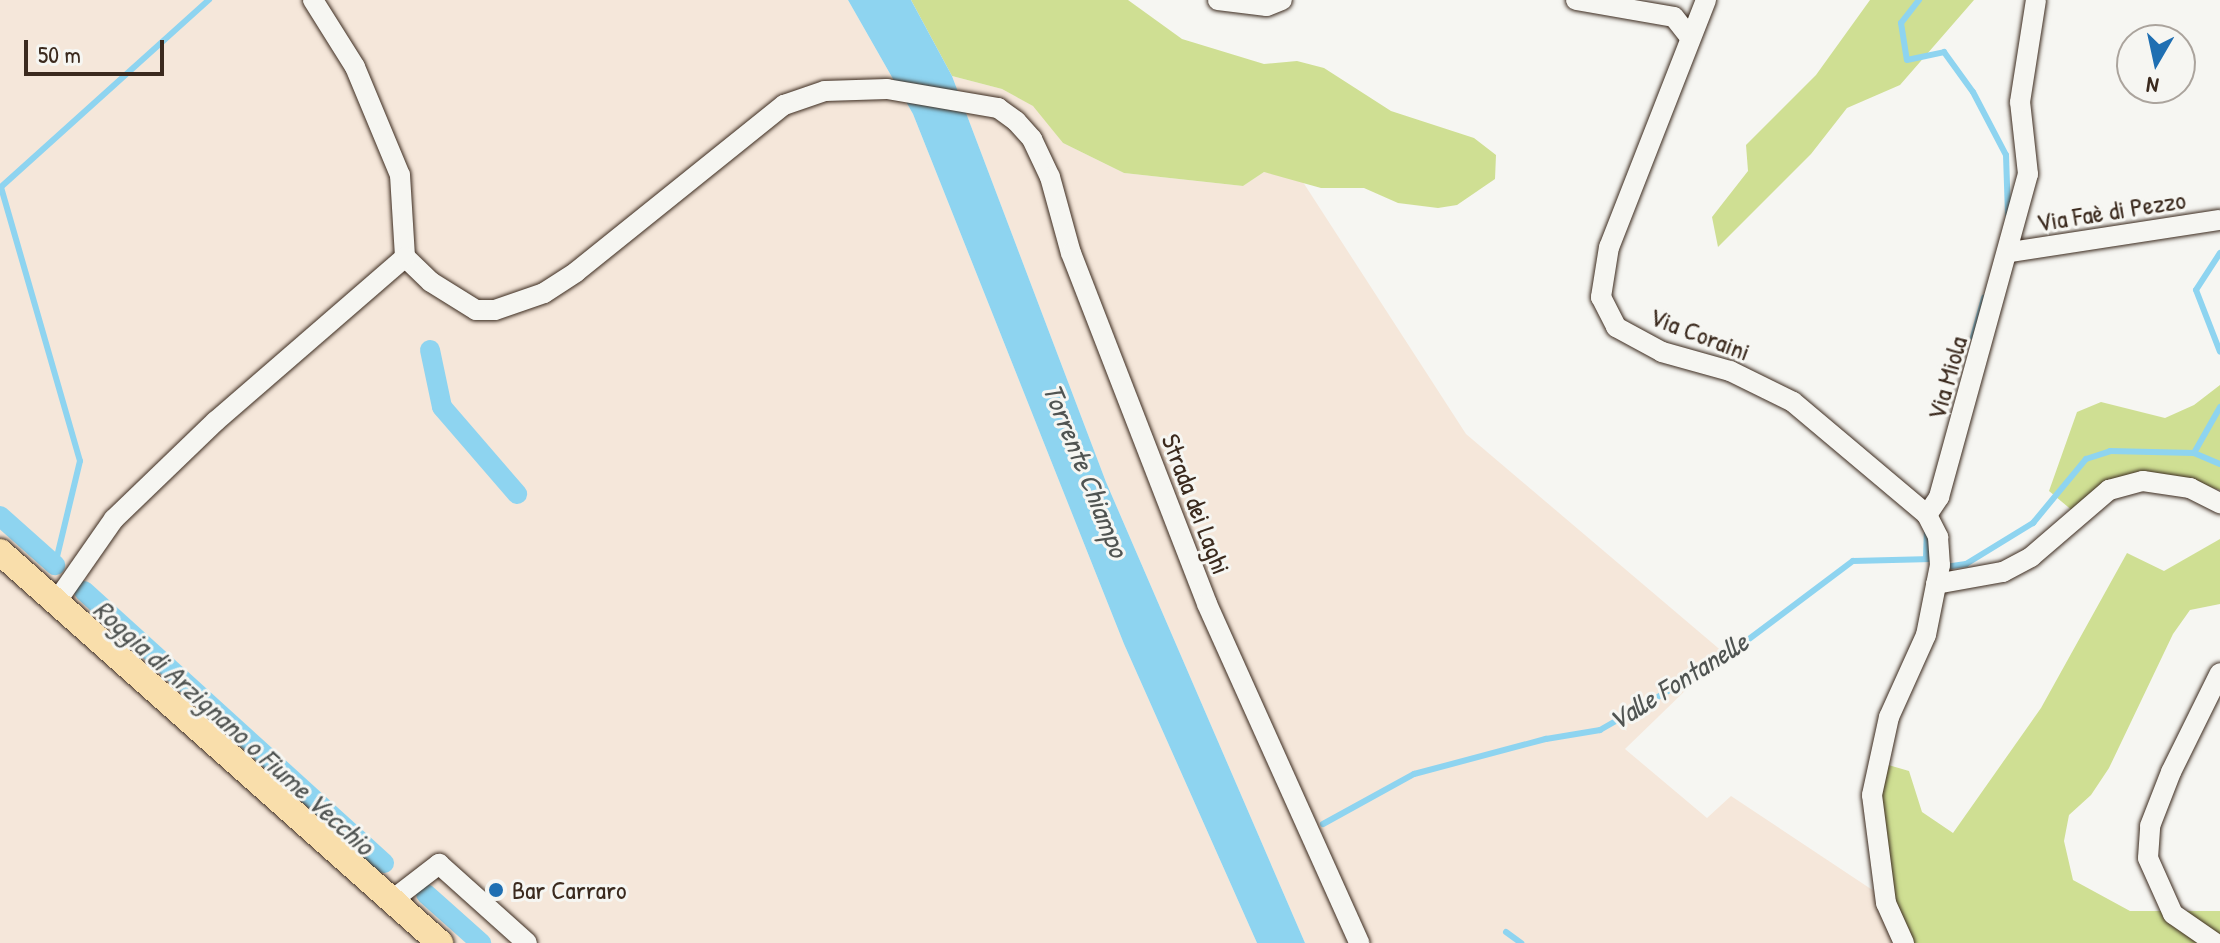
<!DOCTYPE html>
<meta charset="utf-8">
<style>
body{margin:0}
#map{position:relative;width:2220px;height:943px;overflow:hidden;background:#f6f6f2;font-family:"Patrick Hand",sans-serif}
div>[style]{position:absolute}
.built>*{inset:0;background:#f5e7da}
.green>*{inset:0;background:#cfdf93}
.water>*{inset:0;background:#8ed4f0}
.stream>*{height:6px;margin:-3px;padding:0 3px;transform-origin:3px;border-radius:3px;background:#8ed4f0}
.canal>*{height:20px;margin:-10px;padding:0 10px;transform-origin:10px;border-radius:10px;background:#8ed4f0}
.roads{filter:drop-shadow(0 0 2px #3b2a1e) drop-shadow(0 0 2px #3b2a1e)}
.minor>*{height:20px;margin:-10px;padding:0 10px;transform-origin:10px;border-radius:10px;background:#f6f6f2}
.major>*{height:26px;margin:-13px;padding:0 13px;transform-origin:13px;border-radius:13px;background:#f9deab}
.dots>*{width:22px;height:22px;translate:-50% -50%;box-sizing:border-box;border:4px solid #f6f6f2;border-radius:50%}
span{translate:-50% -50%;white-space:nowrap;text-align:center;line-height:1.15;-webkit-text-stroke:6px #f6f6f2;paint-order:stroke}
.street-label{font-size:26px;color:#3b2a1e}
.poi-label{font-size:26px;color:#3b2a1e}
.left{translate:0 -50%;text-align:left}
.water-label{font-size:28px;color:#505452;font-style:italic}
.north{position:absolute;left:2116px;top:24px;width:80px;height:80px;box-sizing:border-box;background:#f6f6f2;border:2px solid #aba49d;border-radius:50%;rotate:189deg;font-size:22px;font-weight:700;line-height:32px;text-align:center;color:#3b2a1e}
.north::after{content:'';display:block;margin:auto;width:28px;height:36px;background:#1f6fb2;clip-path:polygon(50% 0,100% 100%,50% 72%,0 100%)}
.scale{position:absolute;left:24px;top:40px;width:140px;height:36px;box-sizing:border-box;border:4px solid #3b2a1e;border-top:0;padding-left:10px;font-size:24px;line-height:28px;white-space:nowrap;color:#3b2a1e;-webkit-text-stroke:6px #f6f6f2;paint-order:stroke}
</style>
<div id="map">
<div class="built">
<i style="clip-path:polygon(0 0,848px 0,913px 114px,1124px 644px,1257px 943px,0 943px)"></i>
<i style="clip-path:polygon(952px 76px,1002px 89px,1034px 106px,1063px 143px,1124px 173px,1243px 186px,1264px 172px,1301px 179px,1466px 434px,1724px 653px,1625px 749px,1707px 818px,1731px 796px,1889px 901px,1907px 943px,1305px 943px,1106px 482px)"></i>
</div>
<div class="green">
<i style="clip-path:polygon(911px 0,1128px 0,1182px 39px,1264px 64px,1297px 61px,1324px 68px,1391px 111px,1474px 138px,1496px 155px,1495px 179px,1457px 205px,1438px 208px,1398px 203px,1364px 188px,1321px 188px,1264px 172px,1243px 186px,1124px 173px,1063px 143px,1033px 106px,1002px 89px,952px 76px)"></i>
<i style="clip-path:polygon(1870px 0,1974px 0,1900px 85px,1847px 108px,1811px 154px,1718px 247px,1712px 217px,1748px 171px,1746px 145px,1816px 75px)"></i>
<i style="clip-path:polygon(2220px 385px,2220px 490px,2152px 472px,2074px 512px,2049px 491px,2077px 412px,2101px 402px,2165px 418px,2194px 405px)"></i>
<i style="clip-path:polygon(2220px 539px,2220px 604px,2190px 610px,2173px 634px,2109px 768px,2091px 795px,2069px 815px,2064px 841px,2073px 880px,2130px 911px,2220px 911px,2220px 943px,1907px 943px,1889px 901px,1878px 762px,1909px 771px,1922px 812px,1953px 833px,2041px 708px,2127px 553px,2164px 571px)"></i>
</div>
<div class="water">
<i style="clip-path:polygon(848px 0,911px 0,952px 76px,1106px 482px,1305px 943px,1257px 943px,1124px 644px,913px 114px)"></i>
</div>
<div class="stream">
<i style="left:1919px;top:0;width:29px;rotate:128deg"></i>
<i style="left:1901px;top:23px;width:37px;rotate:81deg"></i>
<i style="left:1907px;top:60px;width:38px;rotate:-12deg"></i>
<i style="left:1944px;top:52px;width:49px;rotate:54.1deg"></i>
<i style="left:1973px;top:92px;width:71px;rotate:62.4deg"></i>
<i style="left:2006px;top:155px;width:59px;rotate:88.1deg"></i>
<i style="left:2220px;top:253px;width:44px;rotate:123deg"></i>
<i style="left:2196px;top:290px;width:66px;rotate:68.8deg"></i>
<i style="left:1973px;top:337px;width:41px;rotate:-74.2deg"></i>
<i style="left:2194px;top:453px;width:53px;rotate:-60.5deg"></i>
<i style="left:1926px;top:557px;width:24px;rotate:-88deg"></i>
<i style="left:55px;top:565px;width:107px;rotate:-76.5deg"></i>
<i style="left:80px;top:461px;width:285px;rotate:-106.1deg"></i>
<i style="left:1px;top:187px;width:280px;rotate:-42deg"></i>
<i style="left:1952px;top:566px;width:14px;rotate:-8deg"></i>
<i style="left:1966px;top:564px;width:79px;rotate:-31.5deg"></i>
<i style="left:2033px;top:523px;width:83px;rotate:-50.4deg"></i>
<i style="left:2086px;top:459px;width:25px;rotate:-18deg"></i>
<i style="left:2110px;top:451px;width:84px;rotate:1.4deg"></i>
<i style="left:2194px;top:453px;width:28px;rotate:23deg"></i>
<i style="left:1323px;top:824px;width:104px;rotate:-28.8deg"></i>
<i style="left:1414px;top:774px;width:137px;rotate:-14.9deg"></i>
<i style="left:1546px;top:739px;width:55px;rotate:-9.5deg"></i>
<i style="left:1600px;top:730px;width:135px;rotate:-29.8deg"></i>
<i style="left:1717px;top:663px;width:170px;rotate:-36.9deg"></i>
<i style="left:1853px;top:561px;width:79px;rotate:-1.5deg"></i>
<i style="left:1506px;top:932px;width:19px;rotate:36deg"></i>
</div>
<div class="canal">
<i style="left:430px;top:350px;width:58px;rotate:78.1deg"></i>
<i style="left:442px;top:407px;width:115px;rotate:49.2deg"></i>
<i style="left:0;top:516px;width:74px;rotate:41.7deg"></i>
<i style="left:84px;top:591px;width:405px;rotate:42.2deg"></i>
<i style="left:426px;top:894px;width:74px;rotate:41.7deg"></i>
</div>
<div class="roads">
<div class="minor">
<i style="left:313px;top:0;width:79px;rotate:57.9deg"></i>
<i style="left:355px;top:67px;width:117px;rotate:67.4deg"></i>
<i style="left:400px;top:175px;width:82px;rotate:86.5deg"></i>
<i style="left:405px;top:257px;width:36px;rotate:44deg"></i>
<i style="left:431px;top:282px;width:53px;rotate:31.9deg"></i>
<i style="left:476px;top:310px;width:19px"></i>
<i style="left:495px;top:310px;width:52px;rotate:-19.1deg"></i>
<i style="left:544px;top:293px;width:38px;rotate:-33deg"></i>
<i style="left:576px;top:272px;width:267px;rotate:-38.8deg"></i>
<i style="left:784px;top:105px;width:43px;rotate:-18.9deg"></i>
<i style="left:825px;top:91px;width:62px;rotate:-1.8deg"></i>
<i style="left:887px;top:89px;width:113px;rotate:9.7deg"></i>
<i style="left:998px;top:108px;width:22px;rotate:36deg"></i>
<i style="left:1016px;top:121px;width:24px;rotate:48deg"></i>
<i style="left:1032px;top:139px;width:42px;rotate:64.7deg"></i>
<i style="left:1050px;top:177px;width:79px;rotate:74.6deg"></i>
<i style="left:1071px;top:253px;width:376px;rotate:68.8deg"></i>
<i style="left:1207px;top:604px;width:372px;rotate:65.8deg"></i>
<i style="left:1218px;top:0;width:49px;rotate:7deg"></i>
<i style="left:1267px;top:6px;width:16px;rotate:-22deg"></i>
<i style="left:1576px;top:0;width:99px;rotate:9.8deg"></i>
<i style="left:1674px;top:17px;width:24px;rotate:52deg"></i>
<i style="left:1706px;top:0;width:265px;rotate:111.4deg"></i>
<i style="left:1609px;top:247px;width:51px;rotate:99.1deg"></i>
<i style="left:1601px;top:297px;width:34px;rotate:63deg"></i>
<i style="left:1616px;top:327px;width:52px;rotate:28.5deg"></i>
<i style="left:1662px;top:352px;width:71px;rotate:15.6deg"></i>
<i style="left:1730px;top:371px;width:70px;rotate:26.2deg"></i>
<i style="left:1793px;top:402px;width:175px;rotate:40.1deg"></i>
<i style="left:1927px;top:515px;width:25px;rotate:63deg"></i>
<i style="left:1938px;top:537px;width:28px;rotate:86deg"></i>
<i style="left:1940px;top:565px;width:71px;rotate:101.3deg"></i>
<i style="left:1926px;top:635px;width:90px;rotate:114.3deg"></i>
<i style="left:1889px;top:717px;width:80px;rotate:102.3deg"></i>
<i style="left:1872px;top:795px;width:109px;rotate:82.6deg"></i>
<i style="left:1886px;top:903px;width:44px;rotate:65.8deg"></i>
<i style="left:2010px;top:252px;width:212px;rotate:-8.7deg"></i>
<i style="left:1927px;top:515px;width:22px;rotate:-56deg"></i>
<i style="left:1939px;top:497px;width:335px;rotate:-74.6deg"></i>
<i style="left:2028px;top:174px;width:72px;rotate:-96.3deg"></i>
<i style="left:2020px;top:102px;width:103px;rotate:-81.1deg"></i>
<i style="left:1936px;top:584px;width:68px;rotate:-10.2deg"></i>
<i style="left:2003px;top:572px;width:32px;rotate:-28deg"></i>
<i style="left:2031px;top:557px;width:103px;rotate:-40.7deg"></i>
<i style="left:2109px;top:490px;width:35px;rotate:-15deg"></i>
<i style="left:2143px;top:481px;width:48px;rotate:8.5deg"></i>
<i style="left:2190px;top:488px;width:34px;rotate:27deg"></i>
<i style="left:56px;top:602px;width:101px;rotate:-55.1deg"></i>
<i style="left:114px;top:519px;width:141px;rotate:-43.9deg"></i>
<i style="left:216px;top:421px;width:250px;rotate:-40.9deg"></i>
<i style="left:391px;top:901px;width:61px;rotate:-37.6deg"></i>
<i style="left:439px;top:864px;width:118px;rotate:41.9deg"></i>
<i style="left:2215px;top:943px;width:51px;rotate:-145.4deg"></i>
<i style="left:2173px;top:914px;width:61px;rotate:-114.1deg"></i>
<i style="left:2148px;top:858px;width:32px;rotate:-86deg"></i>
<i style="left:2150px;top:826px;width:58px;rotate:-68.7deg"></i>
<i style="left:2171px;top:772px;width:110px;rotate:-63.7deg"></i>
</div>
<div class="major">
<i style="left:0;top:552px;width:589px;rotate:41.63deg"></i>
</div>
</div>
<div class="dots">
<i style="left:496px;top:890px;background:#1f6fb2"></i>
</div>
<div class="street-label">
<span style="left:2111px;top:211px;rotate:-9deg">Via Faè di Pezzo</span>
<span style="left:1700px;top:334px;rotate:21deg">Via Coraini</span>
<span style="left:1947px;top:378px;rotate:-74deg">Via Miola</span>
<span style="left:1196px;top:504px;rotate:69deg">Strada dei Laghi</span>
</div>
<div class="poi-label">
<span class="left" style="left:512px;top:890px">Bar Carraro</span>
</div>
<div class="water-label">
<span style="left:1086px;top:470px;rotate:68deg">Torrente Chiampo</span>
<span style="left:1678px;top:681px;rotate:-32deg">Valle Fontanelle</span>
<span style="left:234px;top:727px;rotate:42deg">Roggia di Arzignano o Fiume Vecchio</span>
</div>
<div class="north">N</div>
<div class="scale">50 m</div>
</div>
